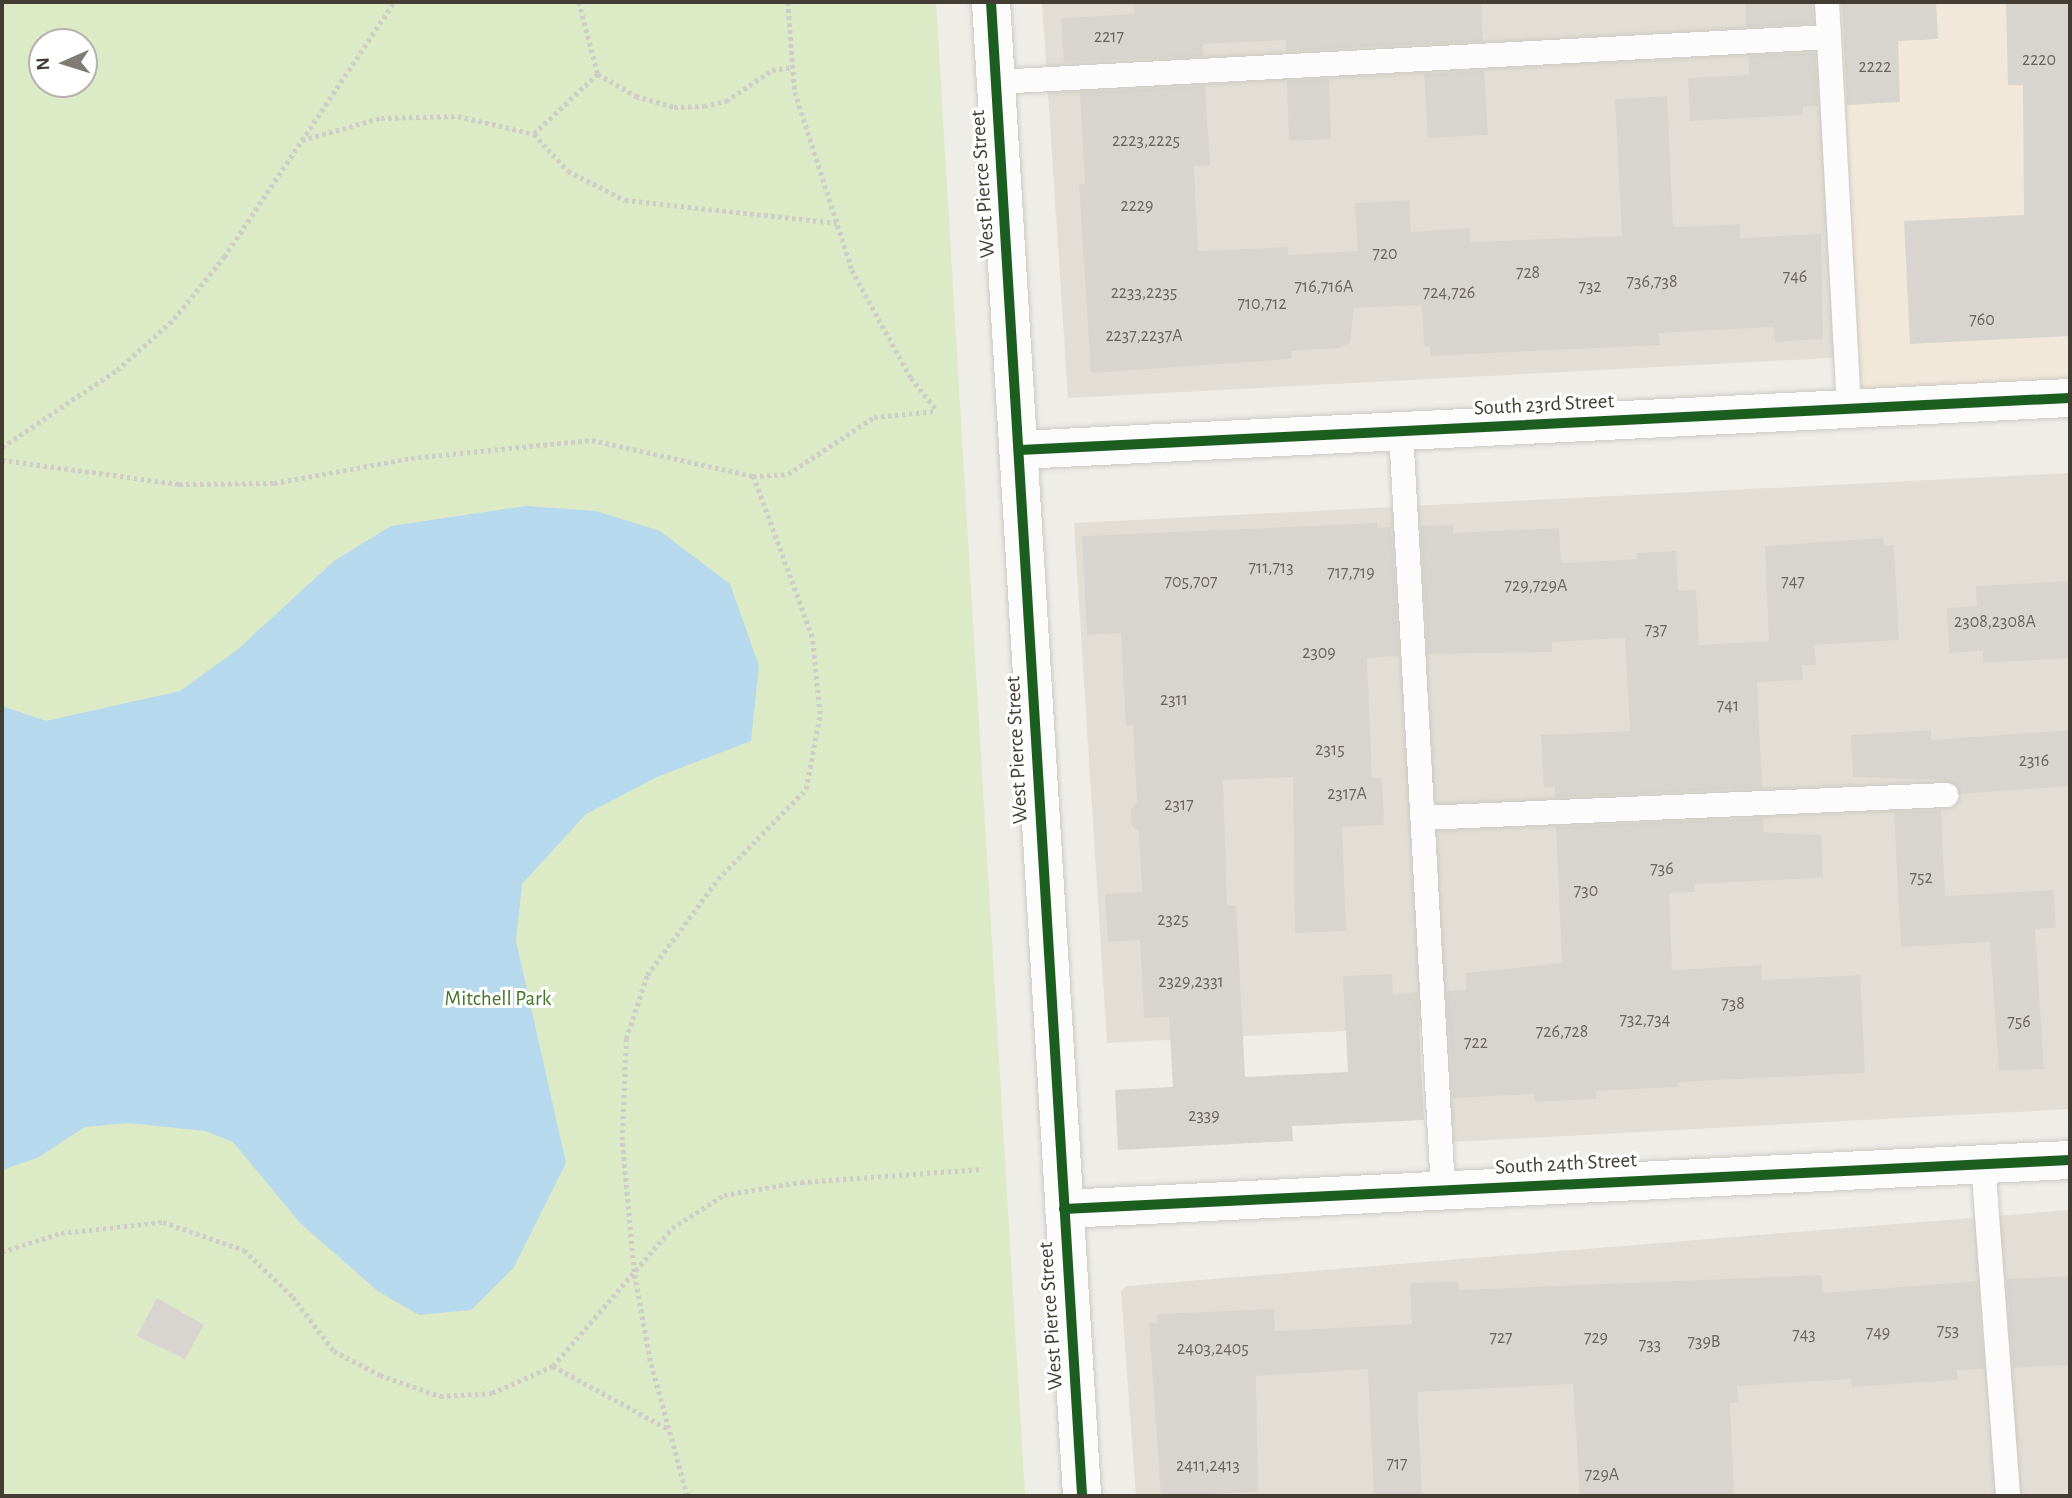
<!DOCTYPE html>
<style>
body{margin:0}
#map{position:relative;width:2072px;height:1498px;overflow:hidden;background:#eeede8;font-family:"Alegreya Sans",sans-serif}
div>[style]{position:absolute}
.residential>*{inset:0;background:#e3ded5}
.commercial>*{inset:0;background:#f2e8da}
.green>*{inset:0;background:#dceac6}
.water>*{inset:0;background:#b6d9ee}
.building>*{inset:0;background:#d8d5d0}
.path>*{height:4.5px;margin-top:-2.25px;transform-origin:0;background:repeating-linear-gradient(90deg,#d0cdc9 0 3.5px,transparent 0 7px)}
.roads{filter:drop-shadow(0 0 2px #cbc9c3) drop-shadow(0 0 2px #cbc9c3)}
.service>*{height:24px;margin:-12px;padding:0 12px;transform-origin:12px;border-radius:12px;background:#fcfcfc}
.minor>*{height:38px;margin:-19px;padding:0 19px;transform-origin:19px;border-radius:19px;background:#fcfcfc}
.cycleway>*{height:10px;margin:-5px;padding:0 5px;transform-origin:5px;border-radius:5px;background:#1b5e20}
span{translate:-50% -50%;white-space:nowrap;text-align:center;line-height:1.15;-webkit-text-stroke:6px #fff;paint-order:stroke}
.number-label{font-size:18px;color:#6a645c}
.number-label span{-webkit-text-stroke-width:0}
.street-label{font-size:21px;color:#443d34}
.park-label{font-size:21px;color:#457627}
.frame{position:absolute;inset:0;border:4px solid #443d34;pointer-events:none}
.north{position:absolute;left:28px;top:28px;width:70px;height:70px;box-sizing:border-box;background:#fff;border:2px solid #b4b1ae;border-radius:50%;rotate:267deg;font-size:19px;font-weight:700;line-height:28px;text-align:center;color:#443d34}
.north::after{content:'';display:block;margin:auto;width:24px;height:32px;background:#807b73;clip-path:polygon(50% 0,100% 100%,50% 72%,0 100%)}
</style>
<div id="map">
<div class="residential">
<i style="clip-path:polygon(1042px 2px,1827px 2px,1847px 357px,1068px 398px)"></i>
<i style="clip-path:polygon(2070px 473px,2070px 1109px,1434px 1143px,1423px 1027px,1107px 1043px,1074px 523px)"></i>
<i style="clip-path:polygon(2070px 1210px,2070px 1496px,1136px 1496px,1121px 1291px,1126px 1286px)"></i>
</div>
<div class="commercial">
<i style="clip-path:polygon(1827px 2px,2070px 2px,2070px 384px,1849px 409px)"></i>
</div>
<div class="green">
<i style="clip-path:polygon(evenodd,2px 2px,936px 2px,1025px 1496px,2px 1496px,2px 2px,42px 42px,84px 42px,84px 84px,42px 84px,42px 42px)"></i>
</div>
<div class="water">
<i style="clip-path:polygon(526px 506px,596px 511px,660px 531px,730px 584px,759px 666px,751px 741px,657px 777px,586px 814px,522px 884px,516px 941px,566px 1163px,514px 1267px,471px 1310px,419px 1315px,379px 1292px,301px 1224px,233px 1142px,205px 1131px,128px 1123px,85px 1127px,37px 1158px,2px 1170px,2px 706px,46px 721px,180px 691px,238px 649px,334px 561px,391px 526px)"></i>
</div>
<div class="building">
<i style="clip-path:polygon(1160px 2px,1481px 2px,1483px 41px,1286px 51px,1286px 40px,1203px 44px,1204px 56px,1064px 62px,1061px 18px,1135px 14px,1134px 4px)"></i>
<i style="clip-path:polygon(1745px 2px,1812px 2px,1813px 23px,1746px 27px)"></i>
<i style="clip-path:polygon(1842px 2px,1936px 2px,1938px 39px,1898px 41px,1900px 102px,1847px 105px)"></i>
<i style="clip-path:polygon(2006px 2px,2070px 2px,2070px 336px,1910px 344px,1904px 221px,2024px 215px,2023px 85px,2008px 85px)"></i>
<i style="clip-path:polygon(1815px 53px,1818px 106px,1803px 107px,1803px 115px,1690px 121px,1688px 78px,1749px 75px,1748px 56px)"></i>
<i style="clip-path:polygon(1484px 71px,1488px 135px,1428px 138px,1424px 74px)"></i>
<i style="clip-path:polygon(1329px 79px,1331px 139px,1289px 141px,1287px 81px)"></i>
<i style="clip-path:polygon(1205px 86px,1210px 166px,1194px 166px,1198px 251px,1288px 247px,1288px 255px,1358px 251px,1355px 203px,1409px 200px,1411px 232px,1469px 228px,1470px 242px,1622px 236px,1615px 99px,1667px 96px,1673px 227px,1740px 224px,1740px 238px,1821px 234px,1823px 339px,1775px 342px,1774px 327px,1659px 333px,1660px 345px,1431px 356px,1430px 346px,1424px 346px,1422px 305px,1354px 308px,1350px 343px,1338px 348px,1291px 351px,1292px 359px,1091px 373px,1079px 184px,1085px 184px,1080px 92px)"></i>
<i style="clip-path:polygon(1377px 523px,1377px 528px,1391px 527px,1399px 656px,1367px 658px,1372px 778px,1382px 778px,1384px 825px,1342px 827px,1346px 931px,1295px 933px,1293px 777px,1223px 780px,1227px 905px,1236px 905px,1245px 1077px,1348px 1072px,1343px 976px,1392px 974px,1393px 994px,1417px 992px,1424px 1120px,1292px 1126px,1293px 1141px,1118px 1150px,1115px 1090px,1173px 1087px,1169px 1017px,1144px 1018px,1140px 940px,1108px 942px,1105px 894px,1142px 892px,1139px 832px,1132px 826px,1131px 809px,1137px 802px,1133px 725px,1126px 726px,1121px 633px,1087px 635px,1082px 536px)"></i>
<i style="clip-path:polygon(1453px 525px,1453px 533px,1559px 528px,1561px 563px,1637px 559px,1636px 553px,1676px 551px,1678px 591px,1696px 590px,1699px 645px,1769px 641px,1765px 546px,1883px 538px,1884px 546px,1894px 545px,1899px 640px,1814px 645px,1816px 665px,1802px 665px,1803px 680px,1757px 682px,1762px 788px,1555px 797px,1555px 787px,1544px 788px,1541px 735px,1630px 731px,1625px 638px,1552px 642px,1552px 652px,1428px 654px,1421px 526px)"></i>
<i style="clip-path:polygon(2070px 581px,2070px 658px,1983px 663px,1983px 651px,1949px 653px,1947px 608px,1977px 606px,1976px 586px)"></i>
<i style="clip-path:polygon(1931px 730px,1931px 740px,2070px 730px,2070px 786px,1961px 794px,1946px 780px,1853px 777px,1851px 735px)"></i>
<i style="clip-path:polygon(1941px 810px,1945px 896px,2054px 890px,2056px 928px,2035px 929px,2044px 1069px,1999px 1071px,1990px 942px,1901px 947px,1894px 812px)"></i>
<i style="clip-path:polygon(1763px 818px,1764px 832px,1821px 835px,1823px 878px,1695px 884px,1695px 892px,1669px 893px,1672px 970px,1761px 965px,1762px 980px,1860px 975px,1865px 1073px,1678px 1082px,1678px 1087px,1596px 1091px,1596px 1099px,1535px 1102px,1534px 1094px,1453px 1098px,1447px 991px,1466px 990px,1466px 973px,1562px 963px,1556px 827px)"></i>
<i style="clip-path:polygon(1822px 1275px,1823px 1293px,1977px 1281px,1984px 1369px,1957px 1370px,1957px 1380px,1852px 1387px,1851px 1379px,1737px 1386px,1738px 1403px,1730px 1403px,1734px 1495px,1727px 1496px,1580px 1496px,1573px 1384px,1417px 1392px,1422px 1496px,1374px 1496px,1368px 1369px,1256px 1376px,1258px 1492px,1161px 1496px,1149px 1323px,1158px 1323px,1157px 1314px,1274px 1309px,1275px 1331px,1412px 1324px,1410px 1283px,1458px 1281px,1459px 1290px)"></i>
<i style="clip-path:polygon(2070px 1276px,2070px 1365px,2013px 1368px,2007px 1279px)"></i>
<i style="clip-path:polygon(157px 1298px,204px 1325px,185px 1359px,137px 1336px)"></i>
</div>
<div class="path">
<i style="left:579px;top:2px;width:74px;rotate:75.2deg"></i>
<i style="left:598px;top:74px;width:88px;rotate:136.8deg"></i>
<i style="left:534px;top:134px;width:50px;rotate:47.4deg"></i>
<i style="left:568px;top:171px;width:64px;rotate:27deg"></i>
<i style="left:625px;top:200px;width:213px;rotate:6.2deg"></i>
<i style="left:788px;top:2px;width:90px;rotate:85.6deg"></i>
<i style="left:795px;top:92px;width:187px;rotate:72.2deg"></i>
<i style="left:852px;top:270px;width:123px;rotate:61.4deg"></i>
<i style="left:911px;top:378px;width:41px;rotate:50.9deg"></i>
<i style="left:598px;top:74px;width:44px;rotate:30.1deg"></i>
<i style="left:636px;top:96px;width:40px;rotate:16deg"></i>
<i style="left:674px;top:107px;width:30px;rotate:-2deg"></i>
<i style="left:704px;top:106px;width:23px;rotate:-13deg"></i>
<i style="left:726px;top:101px;width:55px;rotate:-34deg"></i>
<i style="left:772px;top:70px;width:21px;rotate:-8deg"></i>
<i style="left:302px;top:140px;width:82px;rotate:-15.6deg"></i>
<i style="left:381px;top:118px;width:77px;rotate:-1.5deg"></i>
<i style="left:458px;top:116px;width:78px;rotate:13.3deg"></i>
<i style="left:2px;top:447px;width:138px;rotate:-33.8deg"></i>
<i style="left:117px;top:370px;width:76px;rotate:-41.8deg"></i>
<i style="left:174px;top:319px;width:80px;rotate:-51.1deg"></i>
<i style="left:224px;top:257px;width:306px;rotate:-56.3deg"></i>
<i style="left:2px;top:460px;width:179px;rotate:7.7deg"></i>
<i style="left:179px;top:484px;width:95px;rotate:-0.6deg"></i>
<i style="left:274px;top:483px;width:139px;rotate:-10.3deg"></i>
<i style="left:411px;top:458px;width:182px;rotate:-5.7deg"></i>
<i style="left:592px;top:440px;width:165px;rotate:12.6deg"></i>
<i style="left:753px;top:476px;width:35px;rotate:-3deg"></i>
<i style="left:788px;top:474px;width:103px;rotate:-33.5deg"></i>
<i style="left:874px;top:417px;width:63px;rotate:-5.4deg"></i>
<i style="left:2px;top:1252px;width:62px;rotate:-17.9deg"></i>
<i style="left:61px;top:1233px;width:103px;rotate:-6.2deg"></i>
<i style="left:163px;top:1222px;width:86px;rotate:19.1deg"></i>
<i style="left:244px;top:1250px;width:68px;rotate:43.8deg"></i>
<i style="left:293px;top:1297px;width:68px;rotate:52.8deg"></i>
<i style="left:334px;top:1351px;width:52px;rotate:27.6deg"></i>
<i style="left:380px;top:1375px;width:64px;rotate:19.3deg"></i>
<i style="left:440px;top:1396px;width:52px;rotate:-3.3deg"></i>
<i style="left:492px;top:1393px;width:67px;rotate:-23.9deg"></i>
<i style="left:553px;top:1366px;width:182px;rotate:-49.2deg"></i>
<i style="left:672px;top:1228px;width:62px;rotate:-32.4deg"></i>
<i style="left:724px;top:1195px;width:78px;rotate:-9.6deg"></i>
<i style="left:801px;top:1182px;width:182px;rotate:-4.1deg"></i>
<i style="left:553px;top:1366px;width:131px;rotate:28.7deg"></i>
<i style="left:687px;top:1496px;width:140px;rotate:-105.3deg"></i>
<i style="left:650px;top:1361px;width:90px;rotate:-100.2deg"></i>
<i style="left:634px;top:1272px;width:133px;rotate:-95.2deg"></i>
<i style="left:622px;top:1140px;width:101px;rotate:-87.7deg"></i>
<i style="left:626px;top:1039px;width:67px;rotate:-71.8deg"></i>
<i style="left:647px;top:975px;width:119px;rotate:-53.5deg"></i>
<i style="left:718px;top:879px;width:126px;rotate:-45.6deg"></i>
<i style="left:806px;top:789px;width:76px;rotate:-79.4deg"></i>
<i style="left:820px;top:714px;width:77px;rotate:-95.9deg"></i>
<i style="left:812px;top:637px;width:171px;rotate:-110.1deg"></i>
</div>
<div class="roads">
<div class="service">
<i style="left:1827px;top:2px;width:408px;rotate:86.9deg"></i>
<i style="left:996px;top:82px;width:834px;rotate:-3.09deg"></i>
<i style="left:1401px;top:431px;width:760px;rotate:86.83deg"></i>
<i style="left:1423px;top:818px;width:524px;rotate:-2.52deg"></i>
<i style="left:1983px;top:1162px;width:335px;rotate:85.7deg"></i>
</div>
<div class="minor">
<i style="left:991px;top:2px;width:1497px;rotate:86.51deg"></i>
<i style="left:1020px;top:450px;width:1051px;rotate:-2.84deg"></i>
<i style="left:1064px;top:1209px;width:1007px;rotate:-2.79deg"></i>
</div>
</div>
<div class="cycleway">
<i style="left:991px;top:2px;width:1497px;rotate:86.51deg"></i>
<i style="left:1020px;top:450px;width:1051px;rotate:-2.84deg"></i>
<i style="left:1064px;top:1209px;width:1007px;rotate:-2.79deg"></i>
</div>
<div class="number-label">
<span style="left:1109px;top:37px">2217</span>
<span style="left:2039px;top:60px">2220</span>
<span style="left:1875px;top:67px">2222</span>
<span style="left:1146px;top:141px">2223,2225</span>
<span style="left:1137px;top:206px">2229</span>
<span style="left:1385px;top:254px">720</span>
<span style="left:1528px;top:273px">728</span>
<span style="left:1795px;top:277px">746</span>
<span style="left:1652px;top:282px">736,738</span>
<span style="left:1324px;top:287px">716,716A</span>
<span style="left:1590px;top:287px">732</span>
<span style="left:1144px;top:293px">2233,2235</span>
<span style="left:1449px;top:293px">724,726</span>
<span style="left:1262px;top:304px">710,712</span>
<span style="left:1982px;top:320px">760</span>
<span style="left:1144px;top:336px">2237,2237A</span>
<span style="left:1271px;top:568px">711,713</span>
<span style="left:1351px;top:573px">717,719</span>
<span style="left:1191px;top:582px">705,707</span>
<span style="left:1793px;top:582px">747</span>
<span style="left:1536px;top:586px">729,729A</span>
<span style="left:1995px;top:622px">2308,2308A</span>
<span style="left:1656px;top:630px">737</span>
<span style="left:1319px;top:653px">2309</span>
<span style="left:1174px;top:700px">2311</span>
<span style="left:1728px;top:706px">741</span>
<span style="left:1330px;top:750px">2315</span>
<span style="left:2034px;top:761px">2316</span>
<span style="left:1347px;top:794px">2317A</span>
<span style="left:1179px;top:805px">2317</span>
<span style="left:1662px;top:869px">736</span>
<span style="left:1921px;top:878px">752</span>
<span style="left:1586px;top:891px">730</span>
<span style="left:1173px;top:920px">2325</span>
<span style="left:1191px;top:982px">2329,2331</span>
<span style="left:1733px;top:1004px">738</span>
<span style="left:1645px;top:1020px">732,734</span>
<span style="left:2019px;top:1022px">756</span>
<span style="left:1562px;top:1032px">726,728</span>
<span style="left:1476px;top:1043px">722</span>
<span style="left:1204px;top:1116px">2339</span>
<span style="left:1948px;top:1331px">753</span>
<span style="left:1878px;top:1333px">749</span>
<span style="left:1804px;top:1335px">743</span>
<span style="left:1501px;top:1338px">727</span>
<span style="left:1596px;top:1338px">729</span>
<span style="left:1704px;top:1342px">739B</span>
<span style="left:1650px;top:1345px">733</span>
<span style="left:1213px;top:1349px">2403,2405</span>
<span style="left:1397px;top:1464px">717</span>
<span style="left:1208px;top:1466px">2411,2413</span>
<span style="left:1602px;top:1475px">729A</span>
</div>
<div class="street-label">
<span style="left:983px;top:184px;rotate:-94deg">West Pierce Street</span>
<span style="left:1544px;top:405px;rotate:-3deg">South 23rd Street</span>
<span style="left:1017px;top:750px;rotate:-93deg">West Pierce Street</span>
<span style="left:1566px;top:1164px;rotate:-3deg">South 24th Street</span>
<span style="left:1051px;top:1316px;rotate:-94deg">West Pierce Street</span>
</div>
<div class="park-label">
<span style="left:498px;top:999px">Mitchell Park</span>
</div>
<div class="frame"></div>
<div class="north">N</div>
</div>
